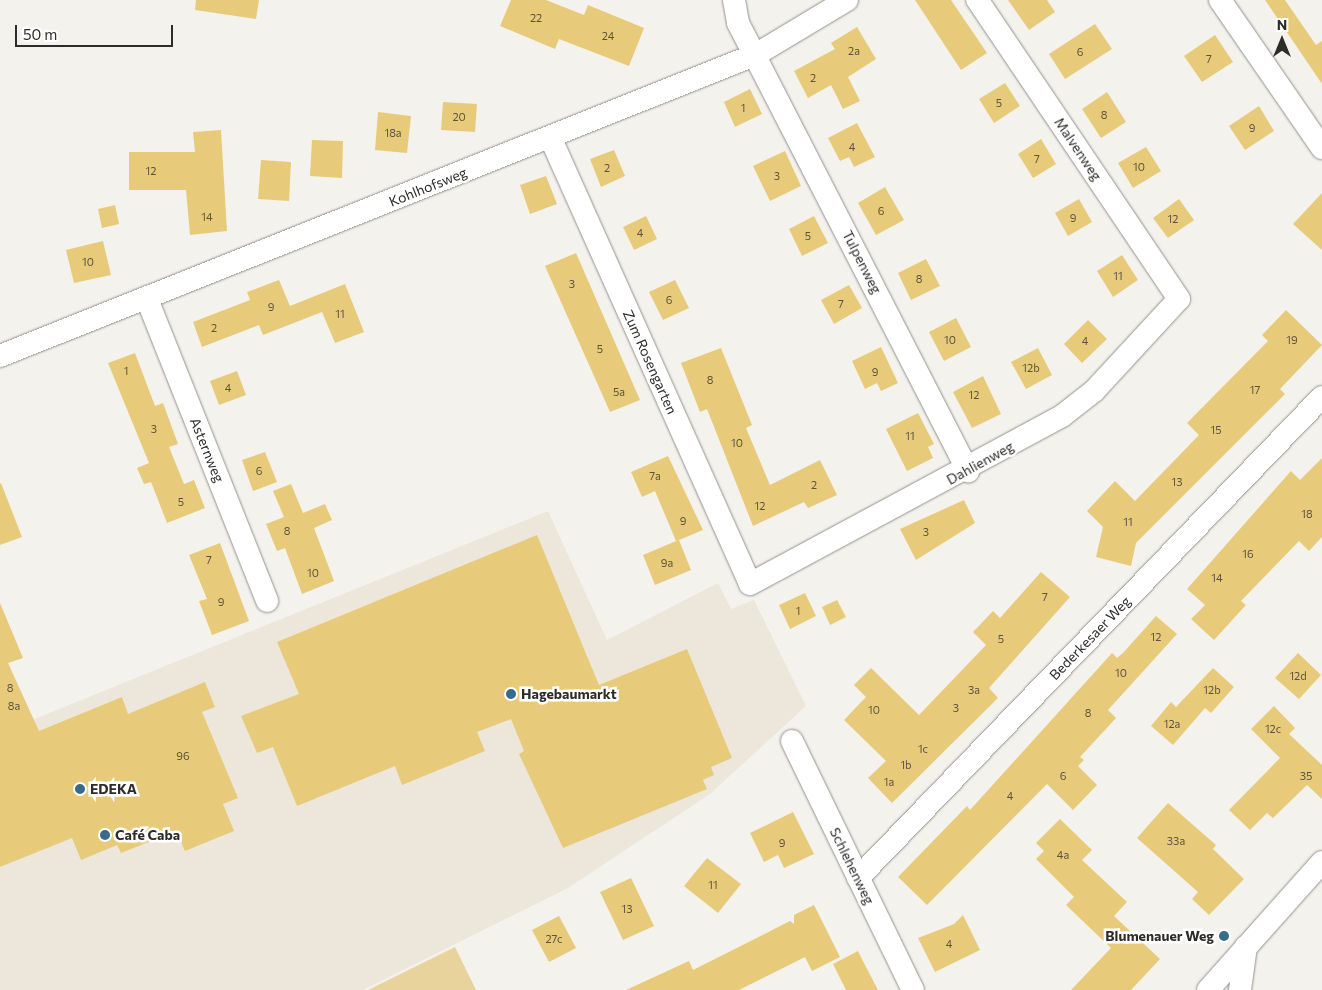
<!DOCTYPE html>
<meta charset="utf-8">
<style>
body{margin:0}
#map{position:relative;width:1322px;height:990px;overflow:hidden;background:#f4f2ec;font-family:Commissioner,sans-serif}
div>[style]{position:absolute}
.built>*{inset:0;background:#ece7da}
.green>*{inset:0;background:#e8d39c}
.building>*{inset:0;background:#e8cb7a}
.roads{filter:drop-shadow(0 0 1px #94928d) drop-shadow(0 0 1px #94928d)}
.minor>*{height:22px;margin:-11px;padding:0 11px;transform-origin:11px;border-radius:11px;background:#fff}
.dots>*{width:14px;height:14px;translate:-50% -50%;box-sizing:border-box;border:2px solid #fff;border-radius:50%}
span{translate:-50% -50%;white-space:nowrap;text-align:center;line-height:1.15;-webkit-text-stroke:5px #fff;paint-order:stroke}
.number-label{font-size:11px;color:#5c543e}
.number-label span{-webkit-text-stroke-width:0}
.street-label{font-size:14px;color:#2d2c2a}
.poi-label{font-size:14px;color:#2d2c2a;font-weight:700}
.left{translate:0 -50%;text-align:left}
.right{translate:-100% -50%;text-align:right}
.north{position:absolute;left:1257px;top:15px;width:50px;height:50px;-webkit-text-stroke:4px #fff;paint-order:stroke;rotate:0deg;font-size:14px;font-weight:700;line-height:20px;text-align:center;color:#2d2c2a}
.north::after{content:'';display:block;margin:auto;width:18px;height:22px;background:#2d2c2a;clip-path:polygon(50% 0,100% 100%,50% 72%,0 100%)}
.scale{position:absolute;left:15px;top:25px;width:158px;height:22px;box-sizing:border-box;border:2px solid #2d2c2a;border-top:0;padding-left:6px;font-size:15px;line-height:18px;white-space:nowrap;color:#2d2c2a;-webkit-text-stroke:4px #fff;paint-order:stroke}
</style>
<div id="map">
<div class="built">
<i style="clip-path:polygon(548px 511px,607px 640px,718px 583px,731px 609px,754px 600px,806px 706px,710px 794px,568px 888px,363px 990px,0 990px,0 733px)"></i>
</div>
<div class="green">
<i style="clip-path:polygon(455px 947px,476px 990px,368px 990px)"></i>
</div>
<div class="building">
<i style="clip-path:polygon(196px 0,259px 0,256px 19px,195px 10px)"></i>
<i style="clip-path:polygon(511px 0,546px 0,584px 15px,588px 5px,644px 28px,629px 66px,559px 39px,555px 49px,500px 26px)"></i>
<i style="clip-path:polygon(915px 0,951px 0,987px 53px,961px 70px)"></i>
<i style="clip-path:polygon(1008px 0,1047px 0,1055px 12px,1029px 30px)"></i>
<i style="clip-path:polygon(1265px 0,1285px 0,1316px 45px,1322px 41px,1322px 84px)"></i>
<i style="clip-path:polygon(1095px 24px,1112px 49px,1065px 79px,1049px 54px)"></i>
<i style="clip-path:polygon(857px 27px,876px 59px,848px 77px,860px 101px,843px 109px,831px 85px,808px 98px,794px 71px,835px 49px,831px 43px)"></i>
<i style="clip-path:polygon(1215px 35px,1233px 62px,1202px 82px,1184px 56px)"></i>
<i style="clip-path:polygon(1005px 83px,1020px 106px,994px 123px,979px 99px)"></i>
<i style="clip-path:polygon(750px 89px,762px 114px,735px 127px,724px 102px)"></i>
<i style="clip-path:polygon(1107px 92px,1126px 122px,1101px 138px,1082px 109px)"></i>
<i style="clip-path:polygon(443px 102px,477px 104px,475px 132px,441px 130px)"></i>
<i style="clip-path:polygon(1259px 106px,1274px 131px,1245px 150px,1229px 126px)"></i>
<i style="clip-path:polygon(378px 112px,411px 116px,407px 153px,375px 150px)"></i>
<i style="clip-path:polygon(857px 123px,875px 157px,854px 167px,849px 157px,840px 161px,828px 138px)"></i>
<i style="clip-path:polygon(221px 130px,227px 231px,190px 235px,186px 190px,129px 190px,129px 152px,195px 152px,193px 132px)"></i>
<i style="clip-path:polygon(1041px 139px,1056px 164px,1033px 178px,1018px 154px)"></i>
<i style="clip-path:polygon(312px 140px,343px 141px,342px 178px,310px 176px)"></i>
<i style="clip-path:polygon(1146px 147px,1161px 171px,1133px 188px,1118px 163px)"></i>
<i style="clip-path:polygon(614px 150px,625px 176px,601px 187px,590px 159px)"></i>
<i style="clip-path:polygon(785px 151px,801px 186px,770px 201px,753px 166px)"></i>
<i style="clip-path:polygon(261px 160px,291px 162px,289px 201px,258px 199px)"></i>
<i style="clip-path:polygon(546px 176px,557px 204px,530px 214px,520px 185px)"></i>
<i style="clip-path:polygon(885px 187px,904px 220px,876px 235px,858px 203px)"></i>
<i style="clip-path:polygon(1322px 193px,1322px 250px,1293px 224px)"></i>
<i style="clip-path:polygon(1079px 199px,1092px 222px,1068px 236px,1055px 213px)"></i>
<i style="clip-path:polygon(1179px 199px,1194px 220px,1168px 238px,1153px 218px)"></i>
<i style="clip-path:polygon(115px 205px,119px 224px,102px 228px,98px 209px)"></i>
<i style="clip-path:polygon(646px 216px,657px 239px,634px 250px,623px 227px)"></i>
<i style="clip-path:polygon(814px 216px,828px 243px,802px 256px,789px 229px)"></i>
<i style="clip-path:polygon(103px 241px,111px 275px,74px 283px,66px 250px)"></i>
<i style="clip-path:polygon(576px 253px,640px 400px,610px 412px,545px 266px)"></i>
<i style="clip-path:polygon(1122px 255px,1138px 280px,1113px 297px,1097px 271px)"></i>
<i style="clip-path:polygon(926px 259px,940px 286px,911px 300px,898px 273px)"></i>
<i style="clip-path:polygon(279px 280px,290px 306px,345px 284px,364px 332px,335px 343px,322px 312px,263px 335px,259px 325px,202px 347px,193px 322px,250px 300px,247px 292px)"></i>
<i style="clip-path:polygon(675px 280px,689px 308px,663px 320px,649px 292px)"></i>
<i style="clip-path:polygon(849px 285px,862px 308px,834px 324px,821px 300px)"></i>
<i style="clip-path:polygon(1286px 310px,1322px 345px,1280px 389px,1285px 394px,1136px 543px,1131px 566px,1096px 557px,1103px 527px,1087px 511px,1115px 481px,1135px 501px,1199px 435px,1187px 423px,1268px 341px,1262px 335px)"></i>
<i style="clip-path:polygon(956px 318px,971px 347px,944px 361px,929px 332px)"></i>
<i style="clip-path:polygon(1088px 320px,1107px 339px,1082px 363px,1064px 344px)"></i>
<i style="clip-path:polygon(881px 347px,898px 383px,881px 391px,877px 383px,865px 389px,852px 361px)"></i>
<i style="clip-path:polygon(721px 348px,752px 425px,746px 428px,770px 485px,820px 460px,837px 495px,808px 508px,804px 502px,753px 526px,707px 409px,700px 412px,681px 363px)"></i>
<i style="clip-path:polygon(1038px 348px,1052px 375px,1026px 389px,1011px 362px)"></i>
<i style="clip-path:polygon(135px 353px,155px 406px,163px 403px,178px 444px,169px 447px,184px 484px,194px 480px,205px 508px,167px 523px,151px 482px,144px 484px,137px 468px,149px 463px,108px 363px)"></i>
<i style="clip-path:polygon(237px 371px,246px 395px,219px 405px,210px 381px)"></i>
<i style="clip-path:polygon(983px 376px,1001px 414px,972px 428px,953px 392px)"></i>
<i style="clip-path:polygon(918px 413px,934px 444px,928px 447px,933px 458px,907px 471px,886px 429px)"></i>
<i style="clip-path:polygon(265px 452px,277px 482px,253px 491px,242px 460px)"></i>
<i style="clip-path:polygon(668px 456px,703px 530px,679px 540px,691px 570px,655px 585px,643px 555px,676px 541px,655px 491px,642px 497px,631px 472px)"></i>
<i style="clip-path:polygon(1322px 458px,1322px 537px,1309px 551px,1299px 541px,1241px 601px,1246px 605px,1214px 640px,1191px 619px,1205px 605px,1187px 589px,1291px 471px,1300px 480px)"></i>
<i style="clip-path:polygon(1px 483px,22px 537px,0 545px,0 484px)"></i>
<i style="clip-path:polygon(291px 484px,303px 513px,325px 504px,332px 520px,314px 528px,334px 581px,302px 594px,285px 548px,277px 551px,266px 524px,284px 517px,273px 491px)"></i>
<i style="clip-path:polygon(964px 500px,975px 523px,916px 560px,900px 529px)"></i>
<i style="clip-path:polygon(537px 535px,599px 685px,687px 649px,732px 758px,711px 767px,714px 775px,703px 780px,707px 789px,563px 848px,519px 754px,524px 751px,511px 719px,477px 732px,485px 751px,402px 785px,395px 766px,297px 806px,273px 747px,257px 753px,241px 716px,299px 694px,277px 642px)"></i>
<i style="clip-path:polygon(220px 543px,249px 621px,212px 635px,199px 601px,207px 599px,189px 555px)"></i>
<i style="clip-path:polygon(1041px 572px,1070px 597px,989px 688px,998px 698px,892px 803px,868px 778px,886px 761px,844px 720px,866px 697px,854px 685px,871px 668px,919px 715px,986px 645px,973px 632px,993px 611px,1000px 618px)"></i>
<i style="clip-path:polygon(805px 593px,816px 616px,790px 629px,779px 605px)"></i>
<i style="clip-path:polygon(837px 600px,846px 617px,830px 625px,822px 607px)"></i>
<i style="clip-path:polygon(0 603px,23px 658px,8px 663px,39px 731px,122px 697px,128px 714px,205px 682px,215px 707px,202px 712px,238px 798px,223px 804px,234px 831px,185px 851px,176px 831px,121px 853px,117px 845px,81px 860px,72px 838px,0 867px)"></i>
<i style="clip-path:polygon(1156px 616px,1177px 634px,1108px 710px,1116px 718px,1080px 757px,1084px 760px,1078px 766px,1097px 785px,1073px 810px,1047px 784px,927px 905px,898px 877px,967px 806px,970px 810px,1112px 653px,1117px 658px,1123px 653px)"></i>
<i style="clip-path:polygon(1298px 653px,1321px 675px,1299px 699px,1275px 678px)"></i>
<i style="clip-path:polygon(1213px 668px,1234px 687px,1211px 713px,1205px 708px,1173px 745px,1151px 726px,1171px 702px,1176px 707px)"></i>
<i style="clip-path:polygon(1274px 706px,1295px 728px,1289px 734px,1322px 765px,1322px 799px,1307px 785px,1273px 818px,1267px 813px,1250px 830px,1229px 810px,1280px 758px,1251px 729px)"></i>
<i style="clip-path:polygon(1168px 803px,1216px 845px,1213px 849px,1244px 879px,1209px 915px,1192px 899px,1198px 892px,1137px 838px)"></i>
<i style="clip-path:polygon(793px 812px,814px 854px,784px 868px,778px 855px,764px 862px,750px 833px)"></i>
<i style="clip-path:polygon(1060px 819px,1092px 850px,1082px 860px,1127px 902px,1114px 916px,1160px 959px,1131px 990px,1071px 990px,1111px 948px,1066px 905px,1074px 897px,1036px 859px,1044px 851px,1036px 843px)"></i>
<i style="clip-path:polygon(707px 858px,741px 884px,718px 913px,684px 886px)"></i>
<i style="clip-path:polygon(631px 878px,654px 926px,623px 940px,600px 892px)"></i>
<i style="clip-path:polygon(814px 905px,840px 957px,812px 971px,805px 957px,739px 990px,626px 990px,689px 961px,693px 970px,790px 921px,794px 924px,794px 915px)"></i>
<i style="clip-path:polygon(963px 915px,980px 950px,935px 972px,918px 938px,954px 924px)"></i>
<i style="clip-path:polygon(559px 916px,576px 948px,549px 962px,532px 930px)"></i>
<i style="clip-path:polygon(858px 951px,865px 965px,878px 990px,846px 990px,833px 964px)"></i>
</div>
<div class="roads">
<div class="minor">
<i style="left:734px;top:0;width:23px;rotate:80deg"></i>
<i style="left:738px;top:23px;width:504px;rotate:62.82deg"></i>
<i style="left:1220px;top:0;width:180px;rotate:55.4deg"></i>
<i style="left:551px;top:139px;width:487px;rotate:65.9deg"></i>
<i style="left:750px;top:584px;width:354px;rotate:-28.3deg"></i>
<i style="left:1062px;top:416px;width:41px;rotate:-38deg"></i>
<i style="left:1094px;top:391px;width:125px;rotate:-47.3deg"></i>
<i style="left:1179px;top:299px;width:361px;rotate:-124deg"></i>
<i style="left:147px;top:299px;width:325px;rotate:68.3deg"></i>
<i style="left:0;top:356px;width:815px;rotate:-21.75deg"></i>
<i style="left:757px;top:54px;width:105px;rotate:-31deg"></i>
<i style="left:792px;top:741px;width:277px;rotate:64.1deg"></i>
<i style="left:858px;top:878px;width:668px;rotate:-46.03deg"></i>
<i style="left:1208px;top:990px;width:171px;rotate:-48.3deg"></i>
<i style="left:1240px;top:990px;width:44px;rotate:-82.2deg"></i>
</div>
</div>
<div class="dots">
<i style="left:511px;top:694px;background:#376b88"></i>
<i style="left:80px;top:789px;background:#376b88"></i>
<i style="left:105px;top:835px;background:#376b88"></i>
<i style="left:1224px;top:936px;background:#376b88"></i>
</div>
<div class="number-label">
<span style="left:536px;top:18px">22</span>
<span style="left:608px;top:36px">24</span>
<span style="left:854px;top:51px">2a</span>
<span style="left:1080px;top:52px">6</span>
<span style="left:1209px;top:59px">7</span>
<span style="left:813px;top:78px">2</span>
<span style="left:999px;top:103px">5</span>
<span style="left:743px;top:108px">1</span>
<span style="left:1104px;top:115px">8</span>
<span style="left:459px;top:117px">20</span>
<span style="left:1252px;top:128px">9</span>
<span style="left:393px;top:133px">18a</span>
<span style="left:852px;top:147px">4</span>
<span style="left:1037px;top:159px">7</span>
<span style="left:1139px;top:167px">10</span>
<span style="left:607px;top:168px">2</span>
<span style="left:151px;top:171px">12</span>
<span style="left:777px;top:176px">3</span>
<span style="left:881px;top:211px">6</span>
<span style="left:207px;top:217px">14</span>
<span style="left:1073px;top:218px">9</span>
<span style="left:1173px;top:219px">12</span>
<span style="left:640px;top:233px">4</span>
<span style="left:808px;top:236px">5</span>
<span style="left:88px;top:262px">10</span>
<span style="left:1118px;top:276px">11</span>
<span style="left:919px;top:279px">8</span>
<span style="left:572px;top:284px">3</span>
<span style="left:669px;top:300px">6</span>
<span style="left:841px;top:304px">7</span>
<span style="left:271px;top:307px">9</span>
<span style="left:340px;top:314px">11</span>
<span style="left:214px;top:328px">2</span>
<span style="left:950px;top:340px">10</span>
<span style="left:1292px;top:340px">19</span>
<span style="left:1085px;top:341px">4</span>
<span style="left:600px;top:349px">5</span>
<span style="left:1031px;top:368px">12b</span>
<span style="left:126px;top:371px">1</span>
<span style="left:875px;top:372px">9</span>
<span style="left:710px;top:380px">8</span>
<span style="left:228px;top:388px">4</span>
<span style="left:1255px;top:390px">17</span>
<span style="left:619px;top:392px">5a</span>
<span style="left:974px;top:395px">12</span>
<span style="left:154px;top:429px">3</span>
<span style="left:1216px;top:430px">15</span>
<span style="left:910px;top:436px">11</span>
<span style="left:737px;top:443px">10</span>
<span style="left:259px;top:471px">6</span>
<span style="left:655px;top:476px">7a</span>
<span style="left:1177px;top:482px">13</span>
<span style="left:814px;top:485px">2</span>
<span style="left:181px;top:502px">5</span>
<span style="left:760px;top:506px">12</span>
<span style="left:1307px;top:514px">18</span>
<span style="left:683px;top:521px">9</span>
<span style="left:1128px;top:522px">11</span>
<span style="left:287px;top:531px">8</span>
<span style="left:926px;top:532px">3</span>
<span style="left:1248px;top:554px">16</span>
<span style="left:209px;top:560px">7</span>
<span style="left:667px;top:563px">9a</span>
<span style="left:313px;top:573px">10</span>
<span style="left:1217px;top:578px">14</span>
<span style="left:1045px;top:597px">7</span>
<span style="left:221px;top:602px">9</span>
<span style="left:798px;top:611px">1</span>
<span style="left:1156px;top:637px">12</span>
<span style="left:1001px;top:639px">5</span>
<span style="left:1121px;top:673px">10</span>
<span style="left:1298px;top:676px">12d</span>
<span style="left:10px;top:688px">8</span>
<span style="left:974px;top:690px">3a</span>
<span style="left:1212px;top:690px">12b</span>
<span style="left:14px;top:706px">8a</span>
<span style="left:956px;top:708px">3</span>
<span style="left:874px;top:710px">10</span>
<span style="left:1088px;top:713px">8</span>
<span style="left:1172px;top:724px">12a</span>
<span style="left:1273px;top:729px">12c</span>
<span style="left:923px;top:749px">1c</span>
<span style="left:183px;top:756px">96</span>
<span style="left:906px;top:765px">1b</span>
<span style="left:1063px;top:776px">6</span>
<span style="left:1306px;top:776px">35</span>
<span style="left:889px;top:782px">1a</span>
<span style="left:1010px;top:796px">4</span>
<span style="left:1176px;top:841px">33a</span>
<span style="left:782px;top:843px">9</span>
<span style="left:1063px;top:855px">4a</span>
<span style="left:713px;top:885px">11</span>
<span style="left:627px;top:909px">13</span>
<span style="left:554px;top:939px">27c</span>
<span style="left:949px;top:944px">4</span>
</div>
<div class="street-label">
<span style="left:1078px;top:149px;rotate:56deg">Malvenweg</span>
<span style="left:428px;top:187px;rotate:-22deg">Kohlhofsweg</span>
<span style="left:862px;top:262px;rotate:63deg">Tulpenweg</span>
<span style="left:650px;top:362px;rotate:66deg">Zum Rosengarten</span>
<span style="left:207px;top:450px;rotate:68deg">Asternweg</span>
<span style="left:980px;top:463px;rotate:-29deg">Dahlienweg</span>
<span style="left:1090px;top:638px;rotate:-46deg">Bederkesaer Weg</span>
<span style="left:852px;top:866px;rotate:64deg">Schlehenweg</span>
</div>
<div class="poi-label">
<span class="left" style="left:521px;top:694px">Hagebaumarkt</span>
<span class="left" style="left:90px;top:789px">EDEKA</span>
<span class="left" style="left:115px;top:835px">Café Caba</span>
<span class="right" style="left:1214px;top:936px">Blumenauer Weg</span>
</div>
<div class="north">N</div>
<div class="scale">50 m</div>
</div>
